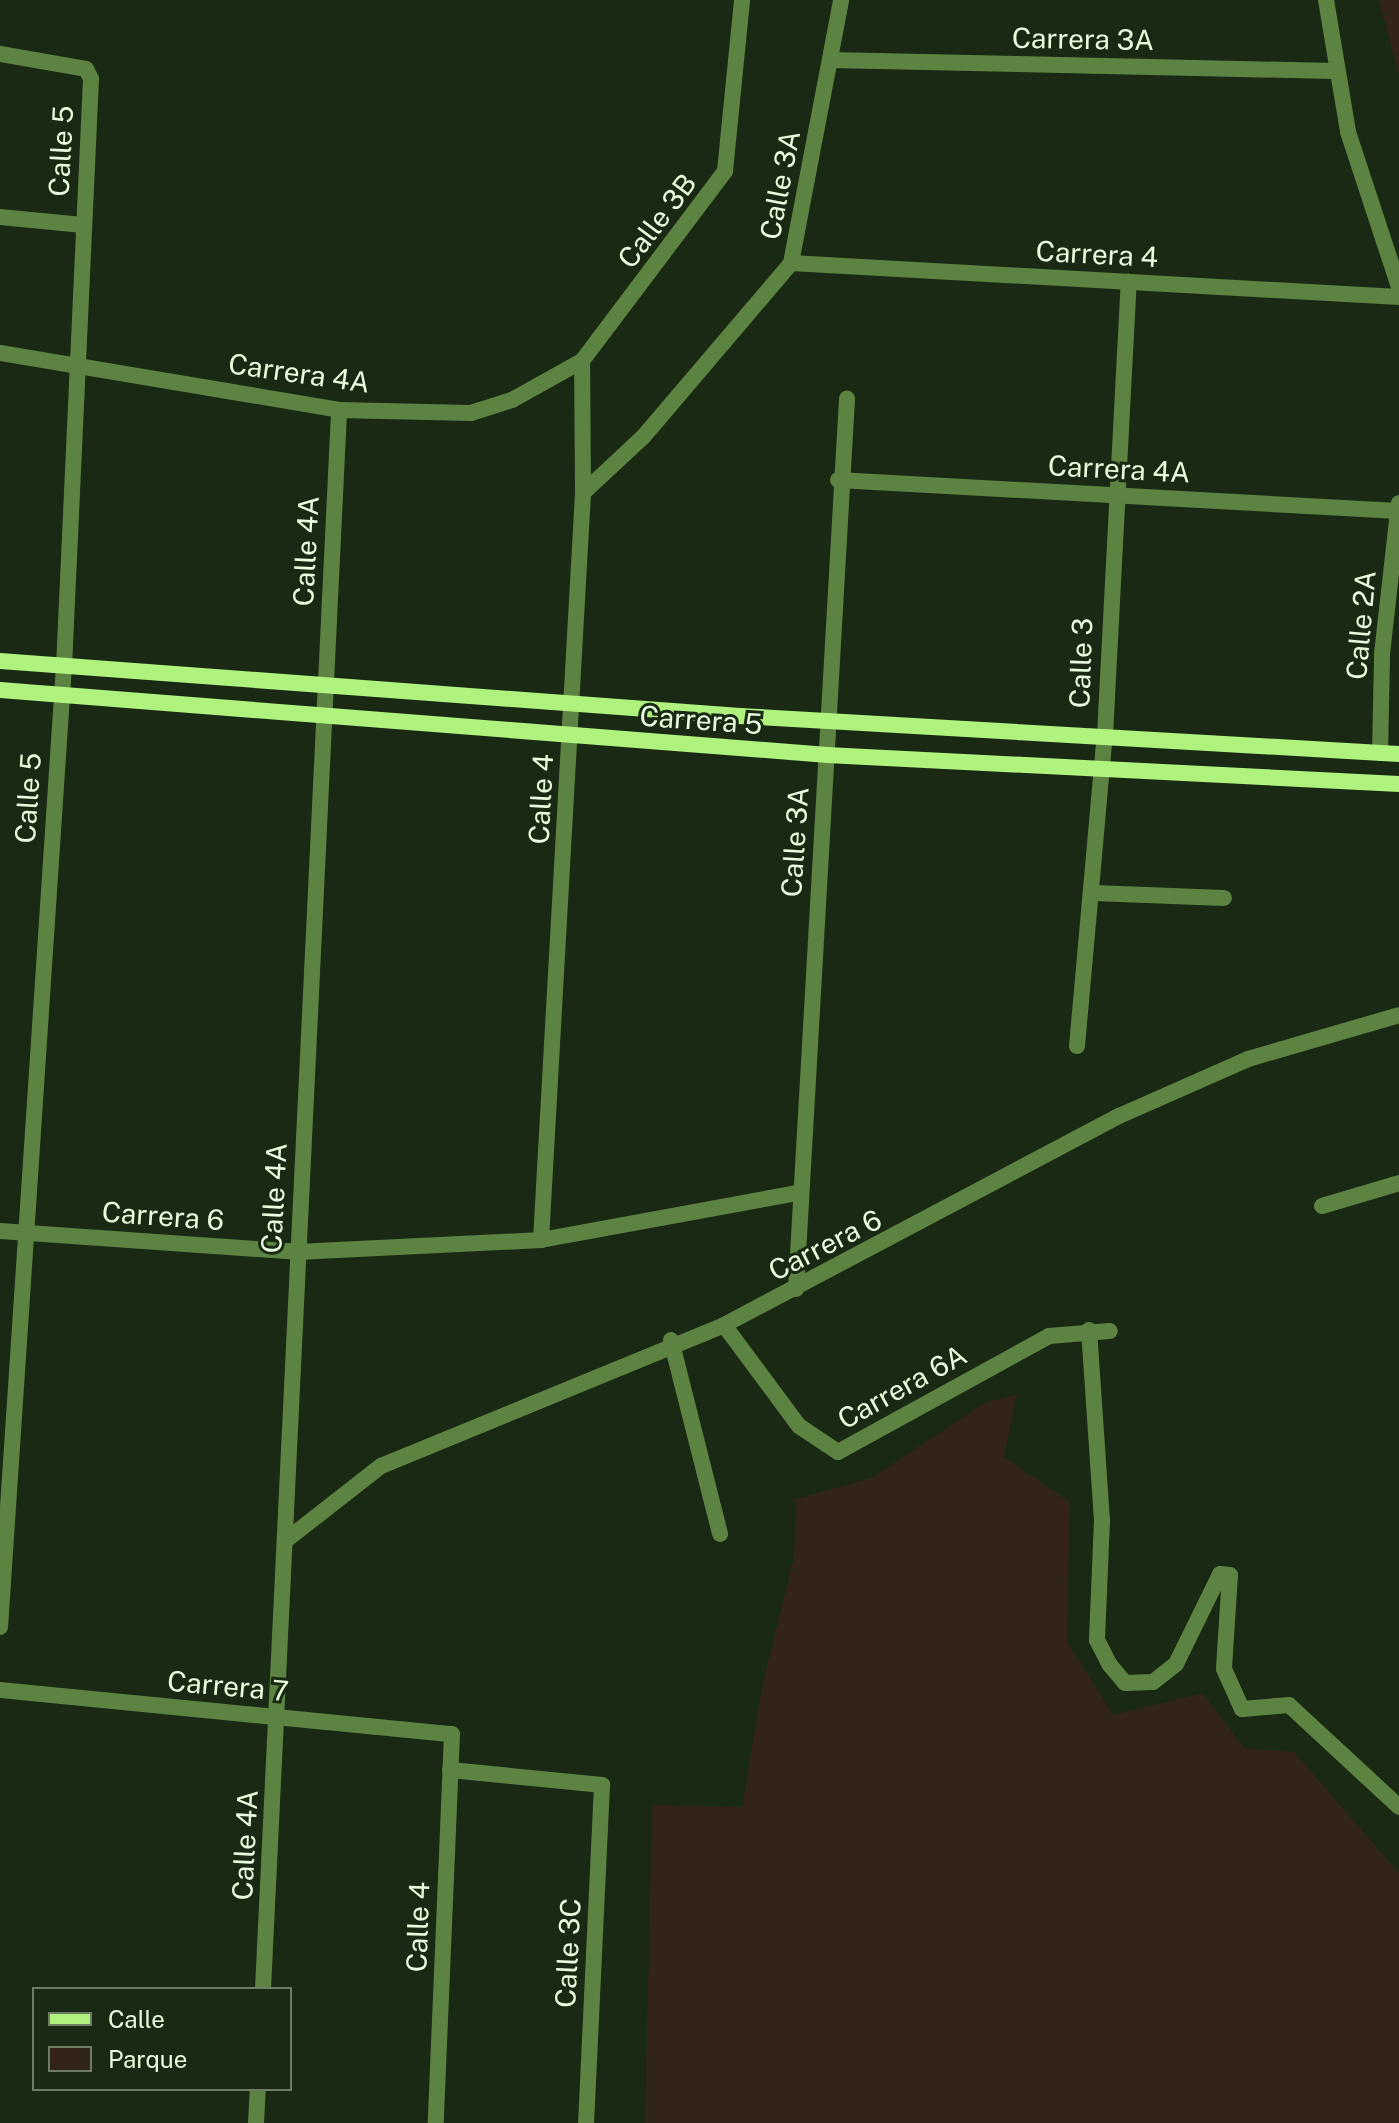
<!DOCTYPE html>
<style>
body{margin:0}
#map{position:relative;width:1399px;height:2123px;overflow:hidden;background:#192913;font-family:"Public Sans",sans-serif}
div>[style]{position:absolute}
.green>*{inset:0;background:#322517}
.street>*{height:16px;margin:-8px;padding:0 8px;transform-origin:8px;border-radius:8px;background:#5d8343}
.secondary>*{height:16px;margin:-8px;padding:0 8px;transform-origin:8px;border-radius:8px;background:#aff37e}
span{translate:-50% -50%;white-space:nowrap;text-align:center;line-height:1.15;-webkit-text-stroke:6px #192913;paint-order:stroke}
.street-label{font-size:28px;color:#e8fcde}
.legend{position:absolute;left:32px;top:1987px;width:260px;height:104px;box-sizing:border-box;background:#192913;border:2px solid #6c7d64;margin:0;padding:10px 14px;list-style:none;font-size:24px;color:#e8fcde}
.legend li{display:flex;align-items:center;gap:16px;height:40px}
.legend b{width:40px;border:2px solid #6c7d64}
</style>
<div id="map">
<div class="green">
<i style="clip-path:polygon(1379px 0,1399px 0,1399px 75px)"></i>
<i style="clip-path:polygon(1017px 1394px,1004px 1457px,1070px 1502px,1067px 1641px,1113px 1715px,1203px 1693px,1244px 1748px,1294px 1752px,1399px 1873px,1399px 2123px,645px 2123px,652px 1805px,742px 1807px,763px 1682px,794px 1557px,796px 1499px,871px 1478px,984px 1403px)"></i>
</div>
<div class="street">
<i style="left:1326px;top:0;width:134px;rotate:80.5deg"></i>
<i style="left:1348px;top:132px;width:163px;rotate:71.8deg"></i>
<i style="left:0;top:54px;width:87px;rotate:9.9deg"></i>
<i style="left:86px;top:69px;width:11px;rotate:63deg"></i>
<i style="left:91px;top:79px;width:588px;rotate:92.63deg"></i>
<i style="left:64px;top:666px;width:963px;rotate:93.81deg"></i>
<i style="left:830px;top:60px;width:504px;rotate:1.25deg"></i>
<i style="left:0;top:217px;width:83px;rotate:5.5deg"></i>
<i style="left:791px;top:263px;width:609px;rotate:3.2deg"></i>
<i style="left:0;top:353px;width:344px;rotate:9.5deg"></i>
<i style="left:339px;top:410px;width:132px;rotate:1.3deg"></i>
<i style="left:471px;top:413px;width:43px;rotate:-17.6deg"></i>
<i style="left:512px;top:400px;width:80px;rotate:-29.1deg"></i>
<i style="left:582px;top:361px;width:238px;rotate:-53deg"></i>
<i style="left:725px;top:171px;width:172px;rotate:-84.3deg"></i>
<i style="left:838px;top:480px;width:561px;rotate:3.17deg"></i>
<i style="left:583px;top:493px;width:83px;rotate:-43.1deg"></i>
<i style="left:644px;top:436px;width:227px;rotate:-49.6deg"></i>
<i style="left:791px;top:263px;width:268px;rotate:-79.2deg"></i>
<i style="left:1380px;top:753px;width:99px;rotate:-88.8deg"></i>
<i style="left:1382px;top:654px;width:152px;rotate:-83.6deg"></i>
<i style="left:1094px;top:893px;width:130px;rotate:2.2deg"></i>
<i style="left:1077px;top:1046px;width:312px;rotate:-84.9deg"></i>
<i style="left:1105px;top:735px;width:454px;rotate:-87deg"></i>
<i style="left:1322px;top:1206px;width:80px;rotate:-16.6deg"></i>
<i style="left:0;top:1231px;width:298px;rotate:4deg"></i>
<i style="left:297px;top:1252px;width:244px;rotate:-2.8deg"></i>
<i style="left:541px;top:1240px;width:261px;rotate:-10.4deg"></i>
<i style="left:541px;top:1240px;width:748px;rotate:-86.78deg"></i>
<i style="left:583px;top:493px;width:132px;rotate:-90.4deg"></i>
<i style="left:796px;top:1289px;width:892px;rotate:-86.72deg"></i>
<i style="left:724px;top:1325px;width:126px;rotate:53.4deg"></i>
<i style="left:799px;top:1426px;width:47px;rotate:33.7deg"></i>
<i style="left:838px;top:1452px;width:241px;rotate:-28.8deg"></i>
<i style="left:1049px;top:1336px;width:61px;rotate:-4.7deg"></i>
<i style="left:1089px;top:1330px;width:190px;rotate:86.1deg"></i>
<i style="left:1102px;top:1520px;width:120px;rotate:92.4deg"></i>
<i style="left:1097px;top:1640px;width:28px;rotate:63deg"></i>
<i style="left:1110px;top:1665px;width:23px;rotate:50deg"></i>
<i style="left:1125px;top:1683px;width:28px;rotate:-2deg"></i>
<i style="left:1153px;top:1682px;width:29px;rotate:-38deg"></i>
<i style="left:1176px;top:1664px;width:100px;rotate:-63.9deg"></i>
<i style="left:1220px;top:1574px;width:10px;rotate:6deg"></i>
<i style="left:1230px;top:1575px;width:94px;rotate:93.7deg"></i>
<i style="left:1224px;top:1669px;width:44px;rotate:65.8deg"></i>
<i style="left:1242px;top:1709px;width:47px;rotate:-4.9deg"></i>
<i style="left:1289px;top:1705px;width:150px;rotate:42.8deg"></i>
<i style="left:671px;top:1340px;width:200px;rotate:75.8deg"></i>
<i style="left:285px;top:1541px;width:122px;rotate:-38deg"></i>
<i style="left:381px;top:1466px;width:371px;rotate:-22.3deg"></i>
<i style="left:724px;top:1325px;width:447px;rotate:-27.9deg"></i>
<i style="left:1119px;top:1116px;width:141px;rotate:-23.8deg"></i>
<i style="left:1248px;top:1059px;width:157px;rotate:-16.2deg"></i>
<i style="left:0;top:1690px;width:454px;rotate:5.6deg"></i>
<i style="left:452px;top:1734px;width:389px;rotate:92.4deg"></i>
<i style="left:450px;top:1770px;width:153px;rotate:5.6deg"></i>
<i style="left:602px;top:1785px;width:338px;rotate:92.7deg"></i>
<i style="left:263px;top:1989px;width:1581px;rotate:-87.24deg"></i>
<i style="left:256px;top:2123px;width:34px;rotate:-87deg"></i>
</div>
<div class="secondary">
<i style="left:0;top:661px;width:742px;rotate:4.25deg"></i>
<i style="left:740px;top:716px;width:660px;rotate:3.3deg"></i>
<i style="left:0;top:690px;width:830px;rotate:4.49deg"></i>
<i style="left:827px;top:755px;width:573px;rotate:2.9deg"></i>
</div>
<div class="street-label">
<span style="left:1083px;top:39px;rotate:1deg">Carrera 3A</span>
<span style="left:61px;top:151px;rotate:-87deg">Calle 5</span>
<span style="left:780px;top:185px;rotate:-79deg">Calle 3A</span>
<span style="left:657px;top:221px;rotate:-53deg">Calle 3B</span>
<span style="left:1097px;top:254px;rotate:3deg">Carrera 4</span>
<span style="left:299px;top:373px;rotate:8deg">Carrera 4A</span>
<span style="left:1119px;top:469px;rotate:3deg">Carrera 4A</span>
<span style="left:306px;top:551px;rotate:-87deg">Calle 4A</span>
<span style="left:1361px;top:625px;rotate:-85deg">Calle 2A</span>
<span style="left:1081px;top:663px;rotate:-88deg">Calle 3</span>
<span style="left:701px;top:720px;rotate:4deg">Carrera 5</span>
<span style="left:28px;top:798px;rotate:-86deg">Calle 5</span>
<span style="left:541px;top:799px;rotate:-87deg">Calle 4</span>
<span style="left:795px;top:842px;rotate:-86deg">Calle 3A</span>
<span style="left:274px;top:1198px;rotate:-87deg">Calle 4A</span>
<span style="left:163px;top:1216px;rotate:4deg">Carrera 6</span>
<span style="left:825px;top:1245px;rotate:-27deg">Carrera 6</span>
<span style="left:902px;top:1387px;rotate:-29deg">Carrera 6A</span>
<span style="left:228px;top:1686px;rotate:5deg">Carrera 7</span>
<span style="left:245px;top:1845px;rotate:-87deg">Calle 4A</span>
<span style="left:418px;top:1927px;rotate:-88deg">Calle 4</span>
<span style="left:568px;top:1953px;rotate:-87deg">Calle 3C</span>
</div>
<ul class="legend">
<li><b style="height:10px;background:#aff37e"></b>Calle</li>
<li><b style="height:22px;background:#322517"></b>Parque</li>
</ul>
</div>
